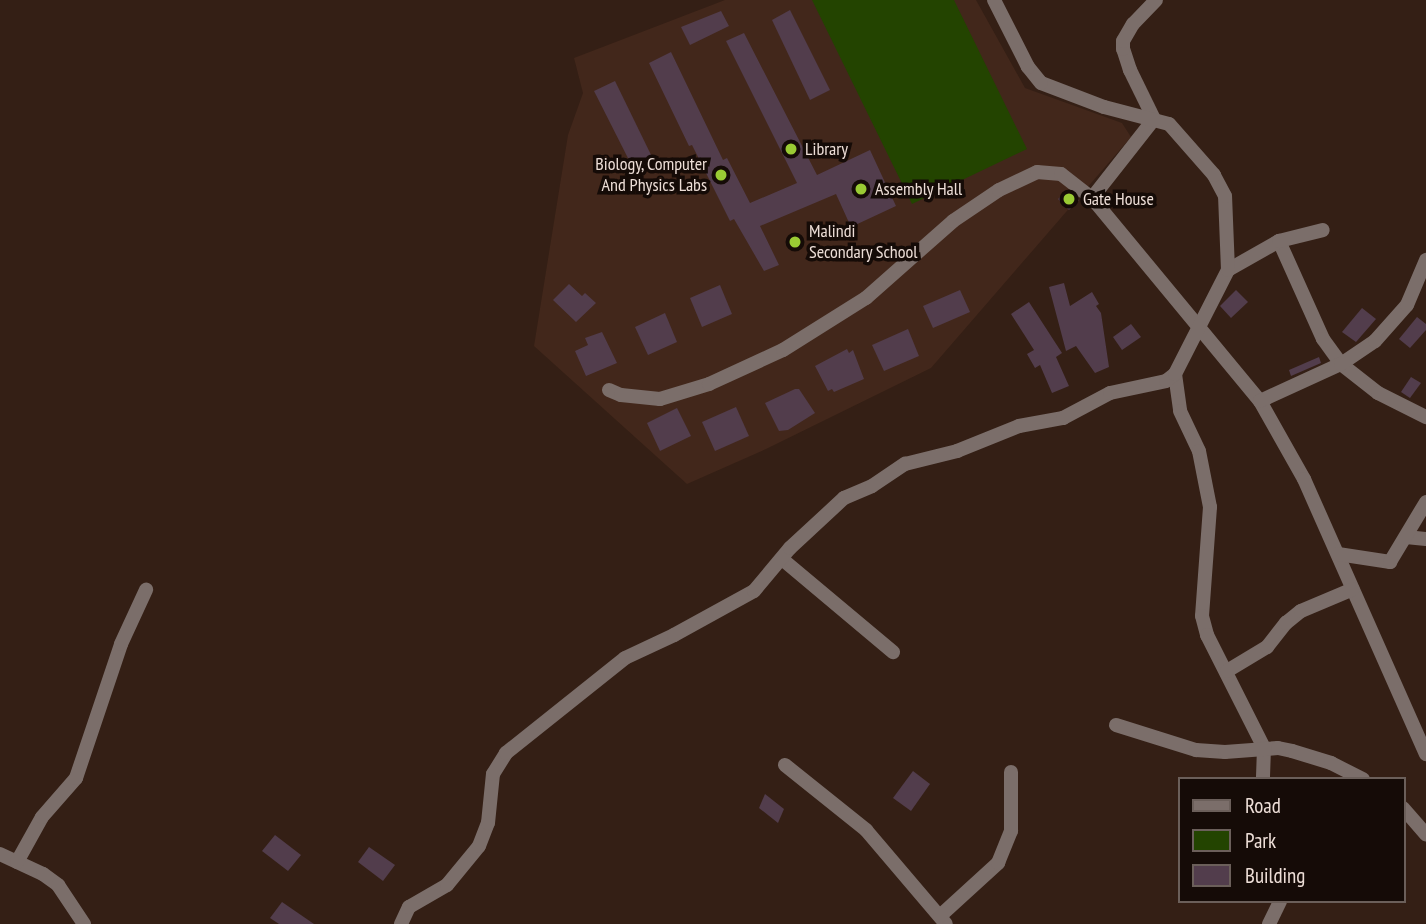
<!DOCTYPE html>
<style>
body{margin:0}
#map{position:relative;width:1426px;height:924px;overflow:hidden;background:#341f15;font-family:"PT Sans Narrow",sans-serif}
div>[style]{position:absolute}
.built>*{inset:0;background:#42271b}
.green>*{inset:0;background:#234400}
.building>*{inset:0;background:#523d4c}
.minor>*{height:14px;margin:-7px;padding:0 7px;transform-origin:7px;border-radius:7px;background:#7b6e6a}
.dots>*{width:19px;height:19px;translate:-50% -50%;box-sizing:border-box;border:4px solid #150b07;border-radius:50%}
span{translate:-50% -50%;white-space:nowrap;text-align:center;line-height:1.15;-webkit-text-stroke:7px #150b07;paint-order:stroke}
.poi-label{font-size:18px;color:#edded7}
.left{translate:0 -50%;text-align:left}
.right{translate:-100% -50%;text-align:right}
.legend{position:absolute;left:1178px;top:777px;width:228px;height:126px;box-sizing:border-box;background:#150b07;border:2px solid #6b5f5a;margin:0;padding:9px 12px;list-style:none;font-size:21px;color:#edded7}
.legend li{display:flex;align-items:center;gap:14px;height:35px}
.legend b{width:35px;border:2px solid #6b5f5a}
</style>
<div id="map">
<div class="built">
<i style="clip-path:polygon(725px 0,976px 0,1025px 88px,1122px 123px,1131px 137px,931px 368px,766px 449px,687px 484px,534px 346px,568px 135px,583px 93px,574px 58px)"></i>
</div>
<div class="green">
<i style="clip-path:polygon(812px 0,954px 0,1027px 149px,912px 204px)"></i>
</div>
<div class="building">
<i style="clip-path:polygon(790px 10px,830px 90px,810px 100px,772px 20px)"></i>
<i style="clip-path:polygon(721px 11px,729px 26px,690px 45px,681px 27px)"></i>
<i style="clip-path:polygon(744px 33px,817px 175px,870px 150px,896px 206px,851px 227px,836px 194px,760px 226px,779px 265px,764px 271px,734px 219px,730px 221px,692px 145px,689px 146px,649px 63px,671px 52px,723px 160px,727px 158px,750px 203px,797px 183px,726px 41px)"></i>
<i style="clip-path:polygon(615px 81px,654px 161px,634px 170px,594px 91px)"></i>
<i style="clip-path:polygon(1067px 191px,1079px 200px,1069px 210px,1058px 199px)"></i>
<i style="clip-path:polygon(1064px 283px,1070px 306px,1092px 292px,1099px 304px,1096px 306px,1101px 313px,1109px 367px,1095px 373px,1076px 346px,1066px 351px,1049px 287px)"></i>
<i style="clip-path:polygon(569px 284px,582px 296px,585px 293px,596px 303px,576px 322px,553px 300px)"></i>
<i style="clip-path:polygon(720px 285px,732px 314px,702px 327px,690px 298px)"></i>
<i style="clip-path:polygon(960px 290px,970px 312px,933px 328px,923px 306px)"></i>
<i style="clip-path:polygon(1236px 290px,1248px 302px,1231px 318px,1220px 306px)"></i>
<i style="clip-path:polygon(1029px 302px,1062px 353px,1056px 357px,1069px 386px,1052px 393px,1040px 365px,1035px 368px,1027px 354px,1034px 350px,1011px 314px)"></i>
<i style="clip-path:polygon(1362px 308px,1376px 319px,1356px 342px,1342px 332px)"></i>
<i style="clip-path:polygon(665px 313px,677px 342px,648px 355px,635px 327px)"></i>
<i style="clip-path:polygon(1417px 317px,1426px 324px,1426px 330px,1410px 348px,1399px 339px)"></i>
<i style="clip-path:polygon(1131px 324px,1141px 337px,1122px 350px,1113px 337px)"></i>
<i style="clip-path:polygon(908px 329px,919px 356px,884px 371px,872px 345px)"></i>
<i style="clip-path:polygon(602px 332px,617px 363px,586px 376px,575px 351px,588px 345px,585px 338px)"></i>
<i style="clip-path:polygon(847px 349px,849px 353px,853px 350px,864px 379px,834px 392px,832px 389px,828px 391px,815px 366px)"></i>
<i style="clip-path:polygon(1319px 357px,1321px 363px,1291px 376px,1289px 370px)"></i>
<i style="clip-path:polygon(1411px 377px,1421px 383px,1410px 398px,1401px 392px)"></i>
<i style="clip-path:polygon(795px 389px,799px 389px,815px 413px,788px 430px,779px 431px,765px 403px)"></i>
<i style="clip-path:polygon(736px 407px,749px 436px,715px 451px,702px 422px)"></i>
<i style="clip-path:polygon(677px 408px,691px 436px,660px 451px,647px 423px)"></i>
<i style="clip-path:polygon(913px 771px,930px 784px,911px 811px,893px 798px)"></i>
<i style="clip-path:polygon(765px 794px,784px 809px,778px 823px,759px 808px)"></i>
<i style="clip-path:polygon(275px 835px,301px 855px,288px 871px,262px 851px)"></i>
<i style="clip-path:polygon(369px 847px,395px 865px,383px 881px,358px 862px)"></i>
<i style="clip-path:polygon(282px 902px,314px 924px,279px 924px,270px 918px)"></i>
</div>
<div class="minor">
<i style="left:1092px;top:198px;width:100px;rotate:-51.9deg"></i>
<i style="left:1154px;top:119px;width:55px;rotate:-116.1deg"></i>
<i style="left:1130px;top:70px;width:22px;rotate:-108deg"></i>
<i style="left:1123px;top:49px;width:8px;rotate:-90deg"></i>
<i style="left:1123px;top:41px;width:20px;rotate:-60deg"></i>
<i style="left:1133px;top:24px;width:33px;rotate:-46deg"></i>
<i style="left:1279px;top:241px;width:107px;rotate:65.8deg"></i>
<i style="left:1323px;top:339px;width:31px;rotate:54deg"></i>
<i style="left:1341px;top:364px;width:47px;rotate:38.1deg"></i>
<i style="left:1378px;top:393px;width:54px;rotate:26.6deg"></i>
<i style="left:1228px;top:270px;width:59px;rotate:-29.6deg"></i>
<i style="left:1279px;top:241px;width:45px;rotate:-14deg"></i>
<i style="left:1175px;top:374px;width:37px;rotate:82deg"></i>
<i style="left:1180px;top:411px;width:44px;rotate:64.6deg"></i>
<i style="left:1199px;top:451px;width:57px;rotate:78.9deg"></i>
<i style="left:1210px;top:507px;width:109px;rotate:94.2deg"></i>
<i style="left:1202px;top:616px;width:20px;rotate:75deg"></i>
<i style="left:1207px;top:635px;width:127px;rotate:63.2deg"></i>
<i style="left:1264px;top:748px;width:31px;rotate:92deg"></i>
<i style="left:609px;top:390px;width:13px;rotate:23deg"></i>
<i style="left:621px;top:395px;width:39px;rotate:6deg"></i>
<i style="left:660px;top:399px;width:51px;rotate:-17deg"></i>
<i style="left:709px;top:384px;width:81px;rotate:-24.7deg"></i>
<i style="left:783px;top:350px;width:98px;rotate:-32.1deg"></i>
<i style="left:866px;top:298px;width:116px;rotate:-41.5deg"></i>
<i style="left:953px;top:221px;width:55px;rotate:-34deg"></i>
<i style="left:999px;top:190px;width:42px;rotate:-25.3deg"></i>
<i style="left:1037px;top:172px;width:24px;rotate:5deg"></i>
<i style="left:1061px;top:174px;width:39px;rotate:38deg"></i>
<i style="left:1092px;top:198px;width:264px;rotate:50.4deg"></i>
<i style="left:1260px;top:401px;width:90px;rotate:60.6deg"></i>
<i style="left:1304px;top:479px;width:301px;rotate:66.1deg"></i>
<i style="left:1260px;top:401px;width:89px;rotate:-24.6deg"></i>
<i style="left:1341px;top:364px;width:41px;rotate:-34.1deg"></i>
<i style="left:1375px;top:341px;width:48px;rotate:-48.4deg"></i>
<i style="left:1407px;top:305px;width:49px;rotate:-67.1deg"></i>
<i style="left:1406px;top:537px;width:20px;rotate:6deg"></i>
<i style="left:1338px;top:554px;width:53px;rotate:8.7deg"></i>
<i style="left:1390px;top:562px;width:70px;rotate:-59deg"></i>
<i style="left:782px;top:559px;width:145px;rotate:40deg"></i>
<i style="left:1227px;top:671px;width:47px;rotate:-31deg"></i>
<i style="left:1267px;top:647px;width:31px;rotate:-52deg"></i>
<i style="left:1286px;top:623px;width:19px;rotate:-39deg"></i>
<i style="left:1301px;top:611px;width:56px;rotate:-22.9deg"></i>
<i style="left:1116px;top:725px;width:84px;rotate:17.4deg"></i>
<i style="left:1196px;top:750px;width:29px;rotate:4deg"></i>
<i style="left:1225px;top:752px;width:53px;rotate:-4.3deg"></i>
<i style="left:1278px;top:748px;width:14px;rotate:12deg"></i>
<i style="left:1292px;top:751px;width:41px;rotate:17.1deg"></i>
<i style="left:1331px;top:763px;width:36px;rotate:27deg"></i>
<i style="left:785px;top:765px;width:104px;rotate:38.7deg"></i>
<i style="left:866px;top:830px;width:123px;rotate:49.6deg"></i>
<i style="left:1403px;top:808px;width:35px;rotate:49deg"></i>
<i style="left:0;top:854px;width:47px;rotate:24.9deg"></i>
<i style="left:43px;top:874px;width:19px;rotate:36deg"></i>
<i style="left:58px;top:885px;width:47px;rotate:56.3deg"></i>
<i style="left:17px;top:862px;width:51px;rotate:-60.9deg"></i>
<i style="left:42px;top:817px;width:52px;rotate:-48.9deg"></i>
<i style="left:76px;top:778px;width:141px;rotate:-71.4deg"></i>
<i style="left:121px;top:644px;width:60px;rotate:-65.2deg"></i>
<i style="left:940px;top:916px;width:79px;rotate:-42.4deg"></i>
<i style="left:998px;top:863px;width:35px;rotate:-68deg"></i>
<i style="left:1011px;top:831px;width:59px;rotate:-90deg"></i>
<i style="left:401px;top:924px;width:19px;rotate:-65deg"></i>
<i style="left:409px;top:907px;width:44px;rotate:-30.1deg"></i>
<i style="left:447px;top:885px;width:50px;rotate:-50.6deg"></i>
<i style="left:479px;top:846px;width:25px;rotate:-69deg"></i>
<i style="left:488px;top:823px;width:49px;rotate:-84.2deg"></i>
<i style="left:493px;top:774px;width:25px;rotate:-58deg"></i>
<i style="left:506px;top:753px;width:152px;rotate:-38.6deg"></i>
<i style="left:625px;top:658px;width:54px;rotate:-25.1deg"></i>
<i style="left:674px;top:635px;width:91px;rotate:-28.8deg"></i>
<i style="left:754px;top:591px;width:56px;rotate:-50.1deg"></i>
<i style="left:790px;top:548px;width:74px;rotate:-42.8deg"></i>
<i style="left:844px;top:498px;width:30px;rotate:-23deg"></i>
<i style="left:872px;top:486px;width:40px;rotate:-34deg"></i>
<i style="left:905px;top:464px;width:54px;rotate:-14deg"></i>
<i style="left:957px;top:451px;width:67px;rotate:-22deg"></i>
<i style="left:1019px;top:426px;width:45px;rotate:-10.3deg"></i>
<i style="left:1063px;top:418px;width:53px;rotate:-28deg"></i>
<i style="left:1110px;top:393px;width:57px;rotate:-12.1deg"></i>
<i style="left:1166px;top:381px;width:11px;rotate:-38deg"></i>
<i style="left:1175px;top:374px;width:117px;rotate:-63deg"></i>
<i style="left:1228px;top:270px;width:74px;rotate:-92.3deg"></i>
<i style="left:1225px;top:196px;width:24px;rotate:-118deg"></i>
<i style="left:1214px;top:175px;width:68px;rotate:-131.4deg"></i>
<i style="left:1169px;top:124px;width:67px;rotate:-165.3deg"></i>
<i style="left:1104px;top:107px;width:67px;rotate:-159.1deg"></i>
<i style="left:1041px;top:83px;width:21px;rotate:-129deg"></i>
<i style="left:1028px;top:67px;width:75px;rotate:-116.9deg"></i>
<i style="left:1269px;top:924px;width:25px;rotate:-64deg"></i>
</div>
<div class="dots">
<i style="left:791px;top:149px;background:#9acb34"></i>
<i style="left:721px;top:175px;background:#9acb34"></i>
<i style="left:861px;top:189px;background:#9acb34"></i>
<i style="left:1069px;top:199px;background:#9acb34"></i>
<i style="left:795px;top:242px;background:#9acb34"></i>
</div>
<div class="poi-label">
<span class="left" style="left:805px;top:149px">Library</span>
<span class="right" style="left:707px;top:175px">Biology, Computer<br>And Physics Labs</span>
<span class="left" style="left:875px;top:189px">Assembly Hall</span>
<span class="left" style="left:1083px;top:199px">Gate House</span>
<span class="left" style="left:809px;top:242px">Malindi<br>Secondary School</span>
</div>
<ul class="legend">
<li><b style="height:9px;background:#7b6e6a"></b>Road</li>
<li><b style="height:19px;background:#234400"></b>Park</li>
<li><b style="height:19px;background:#523d4c"></b>Building</li>
</ul>
</div>
